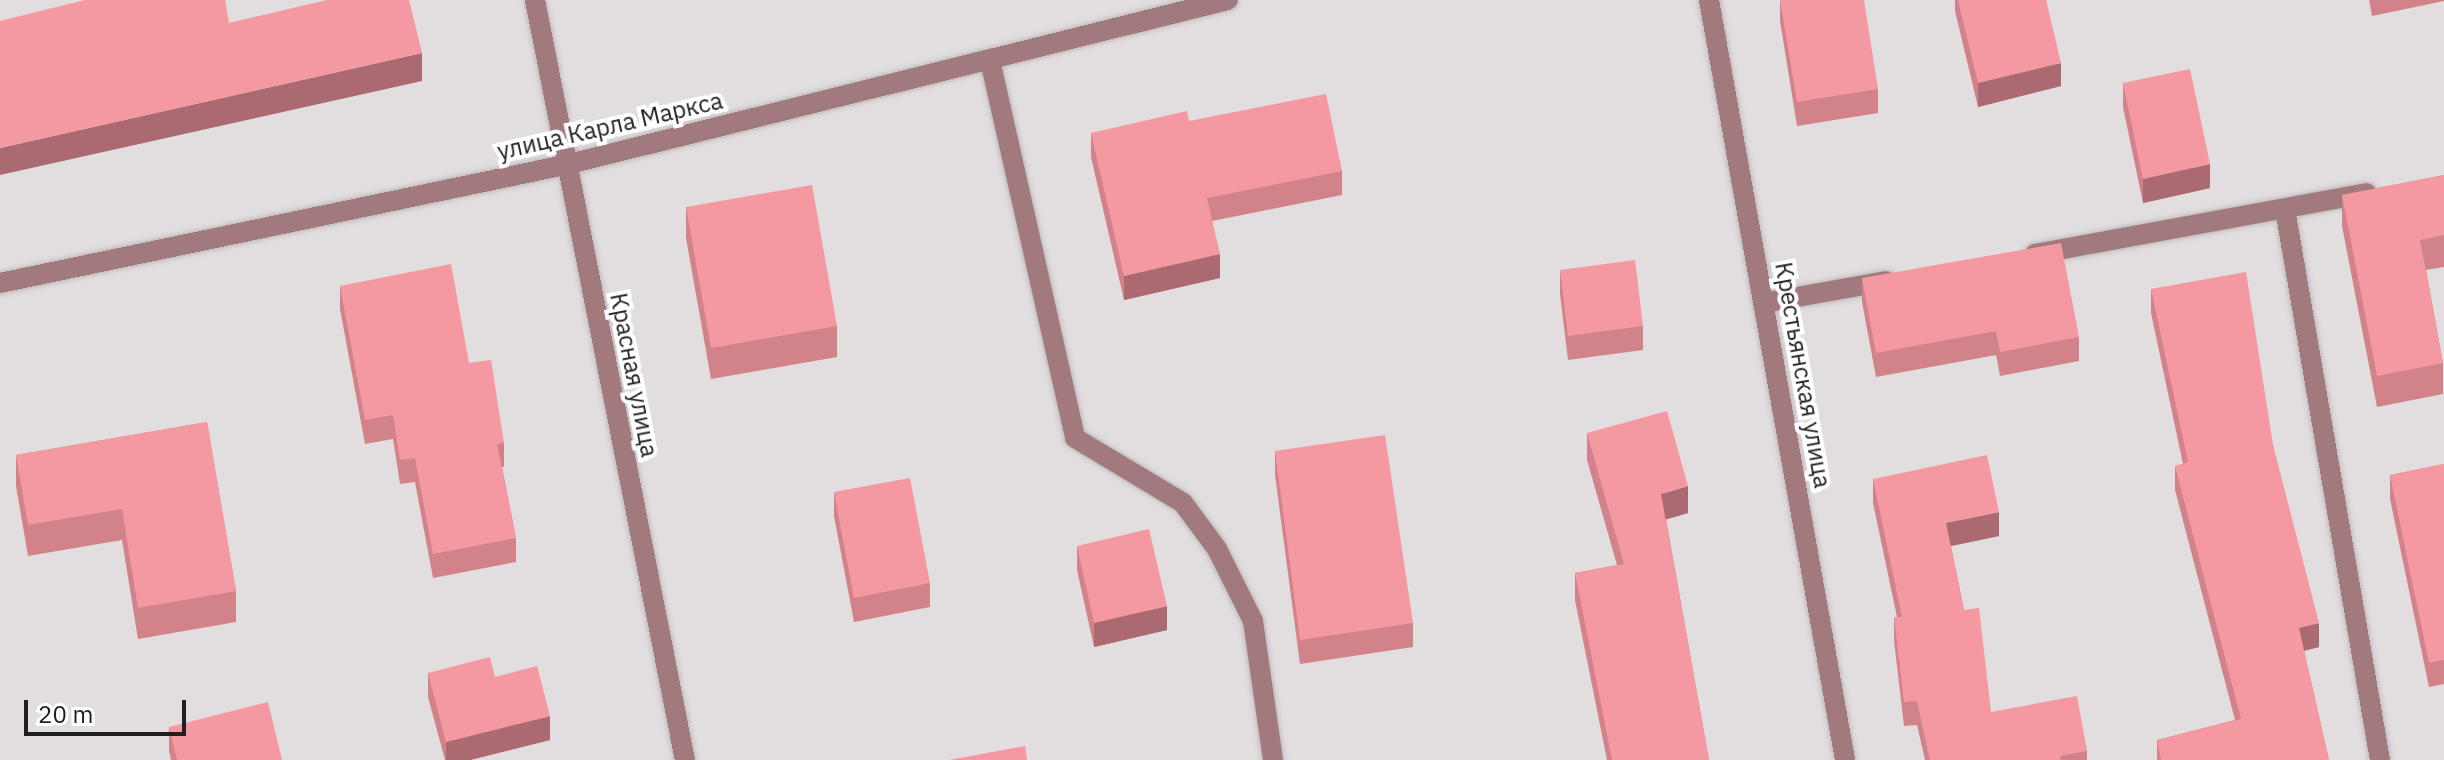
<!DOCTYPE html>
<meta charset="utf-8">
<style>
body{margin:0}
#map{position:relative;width:2444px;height:760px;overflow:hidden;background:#e2ddde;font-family:"IBM Plex Sans",sans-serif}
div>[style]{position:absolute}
.roads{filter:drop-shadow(0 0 2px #bfbbbb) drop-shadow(0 0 2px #bfbbbb)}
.minor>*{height:20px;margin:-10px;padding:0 10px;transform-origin:10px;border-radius:10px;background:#a27a7e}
.wall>*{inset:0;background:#d2838a}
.shaded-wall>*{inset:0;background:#ab6a71}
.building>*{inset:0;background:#f498a1}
span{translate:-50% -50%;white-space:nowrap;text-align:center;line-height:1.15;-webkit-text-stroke:8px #fff;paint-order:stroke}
.street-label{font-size:24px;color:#201e1e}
.scale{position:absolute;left:24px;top:700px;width:162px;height:36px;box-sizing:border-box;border:4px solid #201e1e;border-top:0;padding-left:10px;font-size:24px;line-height:28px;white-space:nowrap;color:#201e1e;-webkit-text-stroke:6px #fff;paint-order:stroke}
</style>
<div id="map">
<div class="roads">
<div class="minor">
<i style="left:535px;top:0;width:775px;rotate:78.84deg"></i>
<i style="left:1709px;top:0;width:772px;rotate:79.85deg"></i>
<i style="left:990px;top:60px;width:387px;rotate:77.3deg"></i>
<i style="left:1075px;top:438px;width:126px;rotate:31deg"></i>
<i style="left:1183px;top:503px;width:57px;rotate:53.5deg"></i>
<i style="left:1217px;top:549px;width:80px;rotate:63.4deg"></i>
<i style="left:1253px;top:621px;width:140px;rotate:81.8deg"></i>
<i style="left:2285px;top:209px;width:559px;rotate:80.22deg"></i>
<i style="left:2035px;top:254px;width:337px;rotate:-10.4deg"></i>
<i style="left:0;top:283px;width:577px;rotate:-11.8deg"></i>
<i style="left:565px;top:165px;width:683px;rotate:-13.98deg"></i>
<i style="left:1763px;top:303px;width:125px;rotate:-10.1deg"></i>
</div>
</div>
<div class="wall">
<i style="clip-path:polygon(1780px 0,1878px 89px,1878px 113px,1797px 126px,1780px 21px)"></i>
<i style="clip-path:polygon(1955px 0,2046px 0,2061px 86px,1978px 107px,1955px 11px)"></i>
<i style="clip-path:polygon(2369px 0,2444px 0,2444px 1px,2372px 16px)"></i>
<i style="clip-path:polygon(2123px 83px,2210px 188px,2143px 203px,2123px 107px)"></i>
<i style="clip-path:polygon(1189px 121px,1342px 171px,1342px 195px,1212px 221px,1220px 278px,1124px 300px,1091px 157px,1091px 133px)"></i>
<i style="clip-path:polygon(2444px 175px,2444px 267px,2426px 270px,2443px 363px,2443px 394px,2377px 407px,2342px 226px,2342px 195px)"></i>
<i style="clip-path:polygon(686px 207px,837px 326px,837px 357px,711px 379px,686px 238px)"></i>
<i style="clip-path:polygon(1560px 270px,1643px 326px,1643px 350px,1568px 360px,1560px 294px)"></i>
<i style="clip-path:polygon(1862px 278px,2079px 337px,2079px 361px,2000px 376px,1996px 355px,1876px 377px,1862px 302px)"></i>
<i style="clip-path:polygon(340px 286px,469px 363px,504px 443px,504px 467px,502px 467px,516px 538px,516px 562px,433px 578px,415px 482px,400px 484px,393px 439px,365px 444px,340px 309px)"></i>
<i style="clip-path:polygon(2151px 289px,2273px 445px,2319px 647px,2304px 651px,2329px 760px,2157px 760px,2157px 740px,2235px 720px,2175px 490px,2175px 466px,2183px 464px,2151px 313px)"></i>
<i style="clip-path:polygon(207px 422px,236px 591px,236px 622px,138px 639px,122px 540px,28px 556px,16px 486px,16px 455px)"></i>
<i style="clip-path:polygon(1587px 433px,1688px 513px,1666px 519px,1709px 760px,1607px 760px,1575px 600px,1575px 573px,1617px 565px,1587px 460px)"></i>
<i style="clip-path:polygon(1275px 451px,1413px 623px,1413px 647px,1300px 664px,1275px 475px)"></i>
<i style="clip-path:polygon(2444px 464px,2444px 684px,2429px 687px,2390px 499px,2390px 475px)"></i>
<i style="clip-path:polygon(1873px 479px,1999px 536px,1951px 546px,1964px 610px,1991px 712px,2087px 751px,2087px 760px,1925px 760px,1917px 725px,1904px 726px,1894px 641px,1894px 617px,1897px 617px,1873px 503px)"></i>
<i style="clip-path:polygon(834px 492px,930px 583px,930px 607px,854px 622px,834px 516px)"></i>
<i style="clip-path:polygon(1077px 546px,1167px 630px,1094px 647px,1077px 570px)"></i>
<i style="clip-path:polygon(428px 673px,495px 677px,550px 740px,470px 760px,445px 760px,428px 697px)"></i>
<i style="clip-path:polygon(169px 727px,282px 760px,171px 760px,169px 751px)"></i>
</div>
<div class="shaded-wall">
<i style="clip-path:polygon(422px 53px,422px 81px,0 175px,0 148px)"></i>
<i style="clip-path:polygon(2061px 63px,2061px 86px,1978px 107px,1978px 83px)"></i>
<i style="clip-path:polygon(2210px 164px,2210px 188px,2143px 203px,2143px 179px)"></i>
<i style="clip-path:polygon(1220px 254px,1220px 278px,1124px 300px,1124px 276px)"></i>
<i style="clip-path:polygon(1688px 486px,1688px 513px,1661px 521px,1661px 494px)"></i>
<i style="clip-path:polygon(1999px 512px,1999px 536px,1946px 547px,1946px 523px)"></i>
<i style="clip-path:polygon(1167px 606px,1167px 630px,1094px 647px,1094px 623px)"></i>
<i style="clip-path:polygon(2319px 623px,2319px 647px,2299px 652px,2299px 628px)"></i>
<i style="clip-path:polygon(550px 716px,550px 740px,470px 760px,446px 760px,446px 742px)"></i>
</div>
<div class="building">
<i style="clip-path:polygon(85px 0,225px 0,229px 23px,327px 0,409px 0,422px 53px,0 148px,0 21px)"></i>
<i style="clip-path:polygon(1780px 0,1864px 0,1878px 89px,1797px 102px)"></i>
<i style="clip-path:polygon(1958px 0,2046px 0,2061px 63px,1978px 83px)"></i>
<i style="clip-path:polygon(2190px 69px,2210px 164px,2143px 179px,2123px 83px)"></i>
<i style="clip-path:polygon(1326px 94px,1342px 171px,1207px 198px,1220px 254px,1124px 276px,1091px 133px,1187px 111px,1189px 121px)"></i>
<i style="clip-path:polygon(2444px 175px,2444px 235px,2420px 240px,2443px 363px,2377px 376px,2342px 195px)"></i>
<i style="clip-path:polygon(812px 185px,837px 326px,711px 348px,686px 207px)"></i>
<i style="clip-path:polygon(2061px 243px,2079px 337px,2000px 352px,1996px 331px,1876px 353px,1862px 278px)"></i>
<i style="clip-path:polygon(1635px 260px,1643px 326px,1568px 336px,1560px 270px)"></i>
<i style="clip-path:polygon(451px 264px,469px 363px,491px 360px,504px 443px,497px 444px,516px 538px,433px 554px,415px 458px,400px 460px,393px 415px,365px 420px,340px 286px)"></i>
<i style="clip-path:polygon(2246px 272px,2273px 445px,2319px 623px,2299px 628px,2329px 760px,2161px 760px,2157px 740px,2241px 719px,2175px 466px,2188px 462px,2151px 289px)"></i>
<i style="clip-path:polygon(1667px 411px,1688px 486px,1661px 494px,1709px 760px,1612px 760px,1575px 573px,1624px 564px,1587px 433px)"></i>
<i style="clip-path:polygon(207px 422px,236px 591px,138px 608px,122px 509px,28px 525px,16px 455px)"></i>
<i style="clip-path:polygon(1385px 435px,1413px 623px,1300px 640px,1275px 451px)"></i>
<i style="clip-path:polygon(1987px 455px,1999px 512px,1946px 523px,1964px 610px,1979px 608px,1991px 712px,2077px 696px,2087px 751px,2060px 756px,2061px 760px,1930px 760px,1917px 701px,1904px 702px,1894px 617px,1902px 617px,1873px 479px)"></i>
<i style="clip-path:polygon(2444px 464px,2444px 660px,2429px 663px,2390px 475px)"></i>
<i style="clip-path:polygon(910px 478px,930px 583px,854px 598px,834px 492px)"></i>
<i style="clip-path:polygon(1149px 529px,1167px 606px,1094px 623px,1077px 546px)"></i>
<i style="clip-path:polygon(490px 657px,495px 677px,537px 666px,550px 716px,446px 742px,428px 673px)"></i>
<i style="clip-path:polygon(268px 702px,282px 760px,177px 760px,169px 727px)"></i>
<i style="clip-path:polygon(1025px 746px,1027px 760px,949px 760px)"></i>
</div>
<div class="street-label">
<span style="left:610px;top:126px;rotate:-13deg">улица Карла Маркса</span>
<span style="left:634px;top:375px;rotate:79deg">Красная улица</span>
<span style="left:1803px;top:375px;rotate:80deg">Крестьянская улица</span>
</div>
<div class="scale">20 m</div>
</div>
